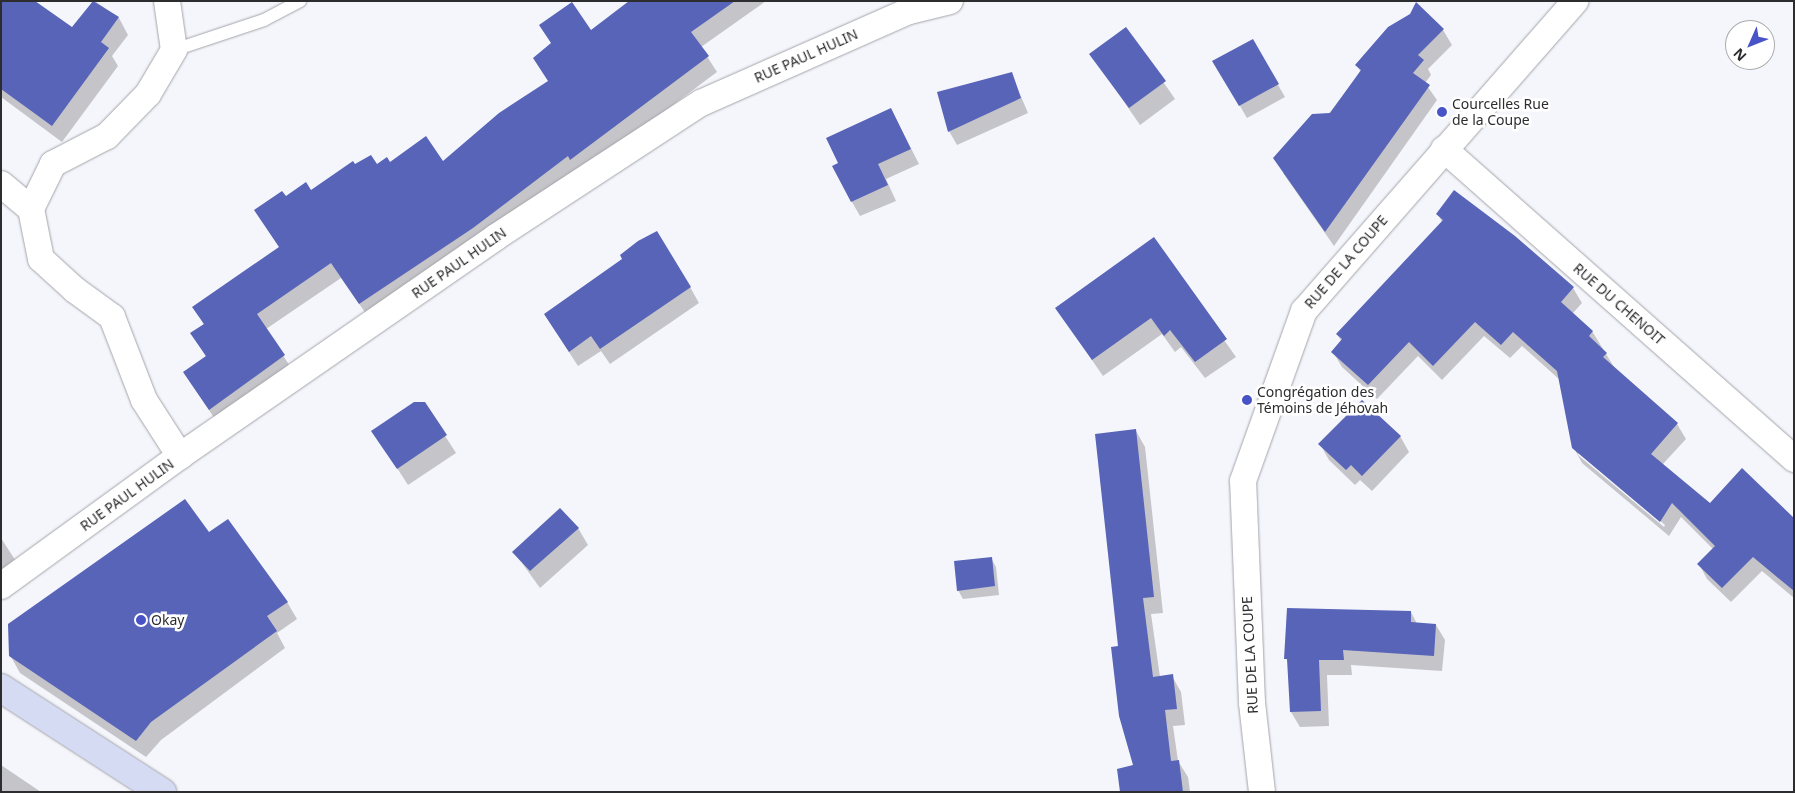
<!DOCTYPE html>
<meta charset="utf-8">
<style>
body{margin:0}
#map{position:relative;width:1795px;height:793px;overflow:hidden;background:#f5f6fc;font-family:"Noto Sans",sans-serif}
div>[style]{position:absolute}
.shadow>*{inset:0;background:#0003}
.building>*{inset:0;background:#5764b7}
.roads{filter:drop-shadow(0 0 1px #a3a4aa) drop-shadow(0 0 1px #a3a4aa)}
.lane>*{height:12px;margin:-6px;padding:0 6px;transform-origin:6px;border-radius:6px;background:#fff}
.street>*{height:26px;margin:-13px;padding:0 13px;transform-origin:13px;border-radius:13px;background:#fff}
.secondary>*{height:28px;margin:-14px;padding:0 14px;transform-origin:14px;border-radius:14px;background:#d6dbf4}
.dots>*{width:14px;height:14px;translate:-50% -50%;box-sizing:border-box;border:2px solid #fff;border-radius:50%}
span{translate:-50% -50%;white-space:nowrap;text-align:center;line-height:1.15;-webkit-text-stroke:5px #fff;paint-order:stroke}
.street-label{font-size:14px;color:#2d2d2f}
.poi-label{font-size:14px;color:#2d2d2f}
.left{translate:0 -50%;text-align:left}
.frame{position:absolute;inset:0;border:2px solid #2d2d2f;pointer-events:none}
.north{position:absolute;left:1725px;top:20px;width:50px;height:50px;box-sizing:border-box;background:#fff;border:1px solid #ababac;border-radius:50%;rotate:226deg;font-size:14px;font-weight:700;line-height:20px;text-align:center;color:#2d2d2f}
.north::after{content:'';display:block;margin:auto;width:18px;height:22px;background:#4853c8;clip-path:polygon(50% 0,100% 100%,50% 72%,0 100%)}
</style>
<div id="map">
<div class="shadow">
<i style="clip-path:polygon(1px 1px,72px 29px,95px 1px,119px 18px,128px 35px,112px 56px,118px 66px,62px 142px,1px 97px)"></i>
<i style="clip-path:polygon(631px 1px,766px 1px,701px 47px,717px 72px,580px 174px,369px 318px,341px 278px,266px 329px,293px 371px,219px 425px,184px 373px,206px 357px,192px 333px,204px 325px,194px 307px,280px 248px,256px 210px,285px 197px,311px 191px,355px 166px,443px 163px,548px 82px,591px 32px)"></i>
<i style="clip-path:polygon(1417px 4px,1443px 30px,1452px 45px,1428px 69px,1431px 75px,1425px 83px,1437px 100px,1334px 246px,1283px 173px,1361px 72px,1356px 65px,1411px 15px)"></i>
<i style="clip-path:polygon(1126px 28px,1175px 99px,1140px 125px,1091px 54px)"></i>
<i style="clip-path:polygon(1252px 40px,1285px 97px,1247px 118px,1214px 61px)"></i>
<i style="clip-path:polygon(1011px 73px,1028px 113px,957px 145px,949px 131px)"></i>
<i style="clip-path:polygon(891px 109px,919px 164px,886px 179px,896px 201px,860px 216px,852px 202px,840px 163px)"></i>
<i style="clip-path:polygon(evenodd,1438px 214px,1514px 237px,1573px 288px,1582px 303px,1572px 314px,1592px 331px,1614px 367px,1677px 424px,1686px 439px,1662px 465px,1710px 505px,1794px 519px,1794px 598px,1762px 571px,1731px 602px,1707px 579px,1699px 564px,1713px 549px,1681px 517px,1669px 536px,1582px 463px,1574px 448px,1560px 380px,1522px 346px,1510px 358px,1484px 336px,1442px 380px,1418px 356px,1377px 399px,1342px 367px,1333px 352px,1342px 342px,1337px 334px,1442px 222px,1438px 214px,1578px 451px,1665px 525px,1664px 527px,1578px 455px,1578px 451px)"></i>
<i style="clip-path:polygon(1153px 239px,1236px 357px,1205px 378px,1181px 347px,1175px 352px,1162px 334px,1103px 376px,1056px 308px)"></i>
<i style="clip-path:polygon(690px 287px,699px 303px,610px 364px,601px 351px,578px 366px,545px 315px)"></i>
<i style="clip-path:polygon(424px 403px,456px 453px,408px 485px,373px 431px)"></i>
<i style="clip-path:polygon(1136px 431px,1145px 447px,1163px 613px,1151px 614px,1160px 677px,1172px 676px,1181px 692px,1185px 725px,1173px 726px,1178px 761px,1188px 777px,1190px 792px,1121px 792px,1134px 766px,1119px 647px)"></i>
<i style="clip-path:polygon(1400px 436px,1409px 452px,1372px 491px,1360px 480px,1355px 485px,1329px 460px,1320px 444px)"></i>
<i style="clip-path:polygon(578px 528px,588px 545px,540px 588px,514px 552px)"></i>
<i style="clip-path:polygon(209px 534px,287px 602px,297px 619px,277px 633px,285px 648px,161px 740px,146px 757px,20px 673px,10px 655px)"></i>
<i style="clip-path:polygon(1px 538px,19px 566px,1px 578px)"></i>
<i style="clip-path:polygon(991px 558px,996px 567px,999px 595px,963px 599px,958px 590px)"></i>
<i style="clip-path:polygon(1411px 612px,1417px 624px,1436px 625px,1445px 640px,1442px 671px,1351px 665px,1352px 675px,1327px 675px,1329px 726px,1300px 727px,1291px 712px,1289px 664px,1286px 658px)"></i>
<i style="clip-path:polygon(1px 765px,41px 792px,1px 792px)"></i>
</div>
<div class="building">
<i style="clip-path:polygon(1px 1px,35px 1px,72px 27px,93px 1px,119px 17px,101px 42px,109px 48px,52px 126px,1px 89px)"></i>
<i style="clip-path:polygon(629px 1px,735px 1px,691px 32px,709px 56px,570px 160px,568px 156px,473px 228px,359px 304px,331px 263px,257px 314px,285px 355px,209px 410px,183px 372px,206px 356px,190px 333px,204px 324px,192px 307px,279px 247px,254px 210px,282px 191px,286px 196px,306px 182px,311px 190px,353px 161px,355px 164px,371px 155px,377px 164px,387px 157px,390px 162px,426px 136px,443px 161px,499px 113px,548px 81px,533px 58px,551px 43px,539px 25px,572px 2px,591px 30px)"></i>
<i style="clip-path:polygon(1416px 2px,1444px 29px,1418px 55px,1424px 60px,1413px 73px,1430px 85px,1325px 232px,1273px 158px,1312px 114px,1330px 113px,1361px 70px,1355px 65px,1388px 27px,1410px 14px)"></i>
<i style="clip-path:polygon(1126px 27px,1166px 81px,1129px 108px,1089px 54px)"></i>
<i style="clip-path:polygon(1253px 39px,1279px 84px,1239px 106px,1212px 61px)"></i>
<i style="clip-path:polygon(1012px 72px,1021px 98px,948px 132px,937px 92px)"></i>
<i style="clip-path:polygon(891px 108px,911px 149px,878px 164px,888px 185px,851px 202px,832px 166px,838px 163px,826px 138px)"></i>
<i style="clip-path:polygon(1454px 190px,1515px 236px,1574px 287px,1561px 302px,1593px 331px,1589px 336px,1607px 353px,1603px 357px,1678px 423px,1651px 454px,1710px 503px,1742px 468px,1794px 518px,1794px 591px,1753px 557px,1722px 588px,1697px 564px,1715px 546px,1672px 503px,1660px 522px,1572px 448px,1557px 371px,1513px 332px,1501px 345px,1475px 322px,1433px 366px,1409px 342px,1368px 385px,1331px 352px,1342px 339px,1336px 334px,1443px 220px,1436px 214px)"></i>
<i style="clip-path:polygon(657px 231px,691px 287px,600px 349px,591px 336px,569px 352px,544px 314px,622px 259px,620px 255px,638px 241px)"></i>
<i style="clip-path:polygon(1154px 237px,1227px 339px,1195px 362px,1170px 330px,1164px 336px,1151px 318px,1092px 360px,1055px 308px)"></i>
<i style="clip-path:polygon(1362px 400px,1401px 436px,1362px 476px,1351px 465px,1346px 470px,1318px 444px)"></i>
<i style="clip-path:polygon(414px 402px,425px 402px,447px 435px,397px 469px,371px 431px)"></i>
<i style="clip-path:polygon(1136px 429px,1154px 597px,1143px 598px,1153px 677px,1173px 674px,1177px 709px,1165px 710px,1171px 761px,1179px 760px,1183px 792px,1120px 792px,1117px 769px,1133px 765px,1119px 716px,1111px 647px,1118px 646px,1095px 434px)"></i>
<i style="clip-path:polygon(185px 499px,209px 532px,228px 519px,288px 602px,267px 616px,277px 631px,151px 722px,136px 741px,9px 656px,8px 624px)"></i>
<i style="clip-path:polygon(560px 508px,579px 528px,530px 571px,512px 552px)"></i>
<i style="clip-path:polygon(992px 557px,995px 586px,957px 591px,954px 561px)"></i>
<i style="clip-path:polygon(1287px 608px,1411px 611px,1411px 622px,1436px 624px,1434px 656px,1343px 650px,1344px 660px,1319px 660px,1321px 711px,1290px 712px,1287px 659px,1284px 659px)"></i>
</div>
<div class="roads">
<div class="lane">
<i style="left:174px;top:50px;width:95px;rotate:-18.4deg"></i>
<i style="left:264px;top:20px;width:41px;rotate:-27.8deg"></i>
</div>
<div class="street">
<i style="left:167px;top:1px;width:49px;rotate:81.9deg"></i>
<i style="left:174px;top:50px;width:51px;rotate:120.6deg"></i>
<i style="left:148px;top:94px;width:59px;rotate:134.3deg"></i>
<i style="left:107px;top:136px;width:61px;rotate:152.6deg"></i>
<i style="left:53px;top:164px;width:50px;rotate:116.1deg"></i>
<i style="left:31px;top:209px;width:51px;rotate:78.7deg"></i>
<i style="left:41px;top:259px;width:46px;rotate:42.4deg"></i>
<i style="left:75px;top:290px;width:46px;rotate:36.1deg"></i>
<i style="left:112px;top:317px;width:89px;rotate:68.9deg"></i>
<i style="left:144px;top:400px;width:67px;rotate:57.3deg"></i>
<i style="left:1444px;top:149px;width:468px;rotate:41.5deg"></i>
<i style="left:1px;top:184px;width:39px;rotate:40deg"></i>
<i style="left:1px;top:586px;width:221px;rotate:-36deg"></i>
<i style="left:180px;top:456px;width:384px;rotate:-34.7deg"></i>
<i style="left:496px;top:237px;width:245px;rotate:-33.2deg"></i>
<i style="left:701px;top:103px;width:227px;rotate:-23.9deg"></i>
<i style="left:909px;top:11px;width:42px;rotate:-13.7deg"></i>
<i style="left:1262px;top:792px;width:90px;rotate:-96.4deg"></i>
<i style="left:1252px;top:703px;width:222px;rotate:-92.3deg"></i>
<i style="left:1243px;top:481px;width:181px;rotate:-70.3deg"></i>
<i style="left:1304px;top:311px;width:412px;rotate:-48.8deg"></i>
</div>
<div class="secondary">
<i style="left:1px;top:688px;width:192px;rotate:32.9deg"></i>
</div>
</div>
<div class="dots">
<i style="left:1442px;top:112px;background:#4853c8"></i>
<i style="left:1247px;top:400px;background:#4853c8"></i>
<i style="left:141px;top:620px;background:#4853c8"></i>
</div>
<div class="street-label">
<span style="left:806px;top:56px;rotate:-24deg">RUE PAUL HULIN</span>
<span style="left:1346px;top:262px;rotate:-49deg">RUE DE LA COUPE</span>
<span style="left:459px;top:263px;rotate:-35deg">RUE PAUL HULIN</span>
<span style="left:1619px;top:304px;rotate:41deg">RUE DU CHENOIT</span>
<span style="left:127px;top:495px;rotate:-36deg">RUE PAUL HULIN</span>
<span style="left:1250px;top:655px;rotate:-93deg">RUE DE LA COUPE</span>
</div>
<div class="poi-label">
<span class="left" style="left:1452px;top:112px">Courcelles Rue<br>de la Coupe</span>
<span class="left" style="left:1257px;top:400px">Congrégation des<br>Témoins de Jéhovah</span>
<span class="left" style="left:151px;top:620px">Okay</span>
</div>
<div class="frame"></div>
<div class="north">N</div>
</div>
